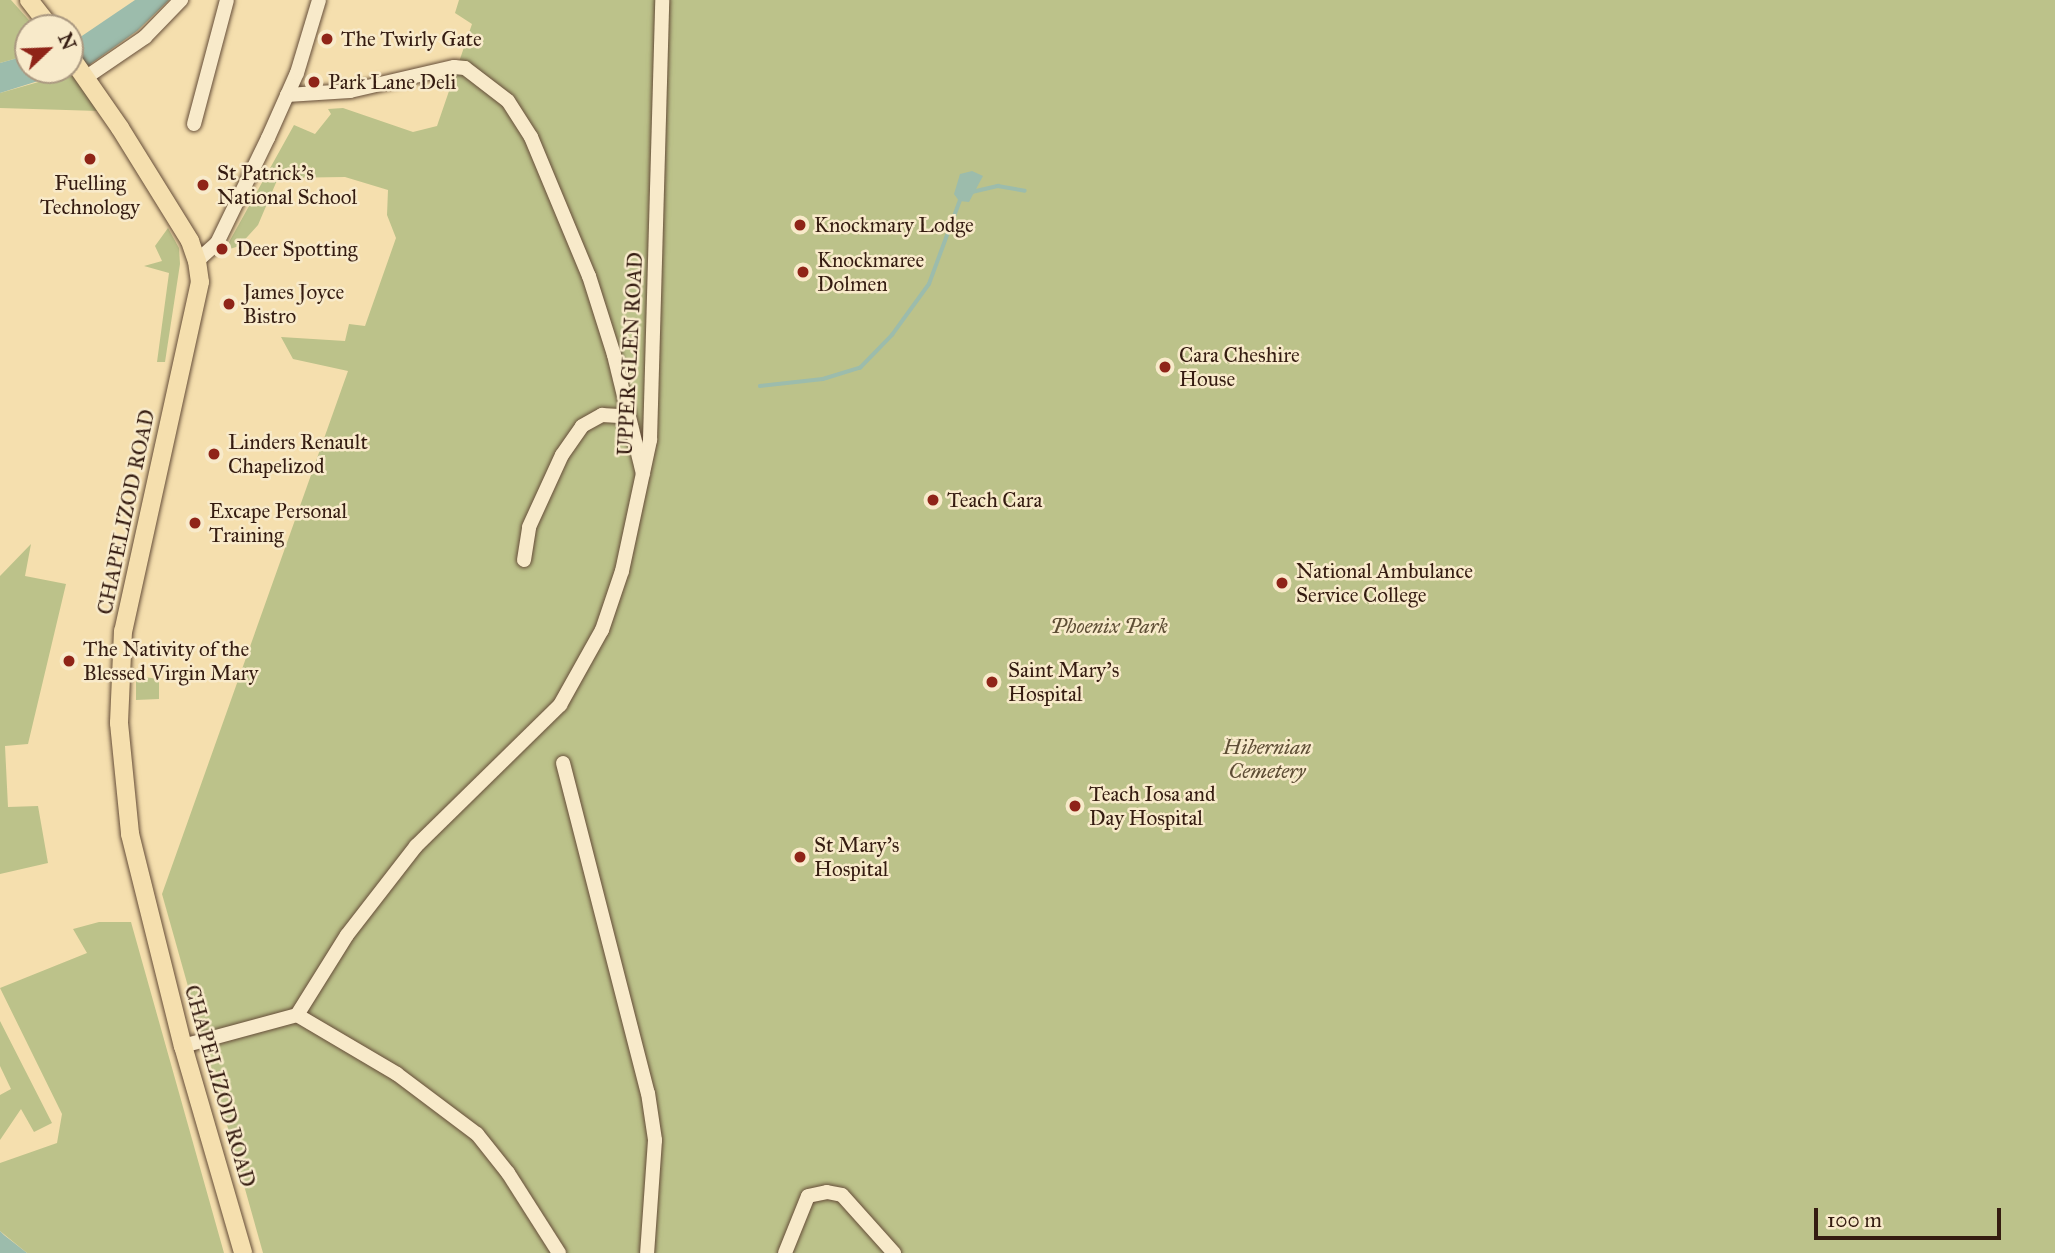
<!DOCTYPE html>
<style>
body{margin:0}
#map{position:relative;width:2055px;height:1253px;overflow:hidden;background:#f5dfae;font-family:"IM FELL Great Primer",serif}
div>[style]{position:absolute}
.green>*{inset:0;background:#bcc28a}
.water>*{inset:0;background:#9cbcac}
.stream>*{height:3.5px;margin:-1.75px;padding:0 1.75px;transform-origin:1.75px;border-radius:1.75px;background:#9cbcac}
.roads{filter:drop-shadow(0 0 2px #654d38) drop-shadow(0 0 2px #654d38)}
.minor>*{height:14px;margin:-7px;padding:0 7px;transform-origin:7px;border-radius:7px;background:#f8eaca}
.major>*{height:18px;margin:-9px;padding:0 9px;transform-origin:9px;border-radius:9px;background:#f5dfae}
.dots>*{width:19px;height:19px;translate:-50% -50%;box-sizing:border-box;border:4px solid #f8eaca;border-radius:50%}
span{translate:-50% -50%;white-space:nowrap;text-align:center;line-height:1.15;-webkit-text-stroke:5px #f8eaca;paint-order:stroke}
.poi-label{font-size:21px;color:#351c11}
.left{translate:0 -50%;text-align:left}
.street-label{font-size:21px;color:#351c11}
.park-label{font-size:21px;color:#5e4e35;font-style:italic}
.north{position:absolute;left:14px;top:14px;width:70px;height:70px;box-sizing:border-box;background:#f8eaca;border:2px solid #aa9880;border-radius:50%;rotate:67deg;font-size:19px;font-weight:700;line-height:28px;text-align:center;color:#351c11}
.north::after{content:'';display:block;margin:auto;width:24px;height:32px;background:#8f2418;clip-path:polygon(50% 0,100% 100%,50% 72%,0 100%)}
.scale{position:absolute;left:1814px;top:1208px;width:187px;height:32px;box-sizing:border-box;border:4px solid #351c11;border-top:0;padding-left:9px;font-size:21px;line-height:24px;white-space:nowrap;color:#351c11;-webkit-text-stroke:5px #f8eaca;paint-order:stroke}
</style>
<div id="map">
<div class="green">
<i style="clip-path:polygon(0 0,11px 0,36px 28px,28px 28px,28px 55px,0 63px)"></i>
<i style="clip-path:polygon(459px 0,2055px 0,2055px 1253px,263px 1253px,162px 894px,348px 371px,293px 359px,281px 337px,345px 341px,349px 324px,365px 326px,396px 238px,387px 215px,388px 190px,345px 177px,278px 178px,258px 225px,239px 246px,224px 251px,294px 125px,315px 134px,331px 114px,328px 109px,343px 108px,413px 132px,437px 126px,472px 24px,455px 13px)"></i>
<i style="clip-path:polygon(70px 73px,99px 111px,0 108px,0 93px)"></i>
<i style="clip-path:polygon(168px 228px,179px 248px,180px 264px,165px 362px,157px 362px,169px 273px,144px 266px,162px 261px,155px 246px)"></i>
<i style="clip-path:polygon(31px 544px,25px 576px,66px 584px,28px 744px,5px 746px,8px 807px,38px 806px,48px 863px,0 874px,0 576px)"></i>
<i style="clip-path:polygon(136px 676px,159px 679px,159px 699px,136px 700px)"></i>
<i style="clip-path:polygon(99px 922px,131px 922px,224px 1253px,27px 1253px,0 1231px,0 1163px,57px 1143px,62px 1114px,0 988px,87px 953px,73px 929px)"></i>
<i style="clip-path:polygon(0 1021px,52px 1123px,34px 1132px,21px 1109px,0 1140px,0 1095px,11px 1089px,0 1066px)"></i>
</div>
<div class="water">
<i style="clip-path:polygon(135px 0,169px 0,137px 31px,89px 65px,0 93px,0 63px,28px 55px,28px 70px,70px 70px,70px 44px)"></i>
<i style="clip-path:polygon(972px 171px,983px 176px,969px 202px,959px 201px,954px 194px,960px 174px)"></i>
<i style="clip-path:polygon(0 1231px,4px 1235px,27px 1253px,0 1253px)"></i>
</div>
<div class="stream">
<i style="left:972px;top:192px;width:27px;rotate:-13deg"></i>
<i style="left:998px;top:186px;width:27px;rotate:10deg"></i>
<i style="left:760px;top:386px;width:63px;rotate:-6.3deg"></i>
<i style="left:823px;top:379px;width:39px;rotate:-17deg"></i>
<i style="left:860px;top:368px;width:46px;rotate:-45.9deg"></i>
<i style="left:892px;top:335px;width:63px;rotate:-54deg"></i>
<i style="left:929px;top:284px;width:90px;rotate:-69.7deg"></i>
</div>
<div class="roads">
<div class="minor">
<i style="left:85px;top:78px;width:73px;rotate:-34.3deg"></i>
<i style="left:145px;top:37px;width:52px;rotate:-45.8deg"></i>
<i style="left:287px;top:95px;width:63px;rotate:-3.6deg"></i>
<i style="left:350px;top:91px;width:107px;rotate:-13deg"></i>
<i style="left:454px;top:67px;width:11px;rotate:5deg"></i>
<i style="left:465px;top:68px;width:54px;rotate:37.5deg"></i>
<i style="left:508px;top:101px;width:43px;rotate:57.4deg"></i>
<i style="left:531px;top:137px;width:151px;rotate:67.4deg"></i>
<i style="left:589px;top:276px;width:83px;rotate:72.4deg"></i>
<i style="left:614px;top:355px;width:122px;rotate:76.3deg"></i>
<i style="left:194px;top:124px;width:128px;rotate:-75.1deg"></i>
<i style="left:197px;top:261px;width:27px;rotate:-42deg"></i>
<i style="left:217px;top:243px;width:117px;rotate:-64.1deg"></i>
<i style="left:268px;top:138px;width:71px;rotate:-66deg"></i>
<i style="left:297px;top:73px;width:76px;rotate:-73.2deg"></i>
<i style="left:524px;top:560px;width:33px;rotate:-81deg"></i>
<i style="left:529px;top:527px;width:79px;rotate:-65.4deg"></i>
<i style="left:562px;top:455px;width:35px;rotate:-55deg"></i>
<i style="left:582px;top:426px;width:23px;rotate:-29deg"></i>
<i style="left:602px;top:415px;width:17px;rotate:3deg"></i>
<i style="left:619px;top:416px;width:16px;rotate:40deg"></i>
<i style="left:563px;top:763px;width:341px;rotate:75.6deg"></i>
<i style="left:648px;top:1093px;width:48px;rotate:81.5deg"></i>
<i style="left:655px;top:1140px;width:113px;rotate:94deg"></i>
<i style="left:297px;top:1015px;width:94px;rotate:-58deg"></i>
<i style="left:347px;top:935px;width:113px;rotate:-52.2deg"></i>
<i style="left:416px;top:846px;width:202px;rotate:-44.4deg"></i>
<i style="left:560px;top:705px;width:86px;rotate:-60.8deg"></i>
<i style="left:602px;top:630px;width:62px;rotate:-71.3deg"></i>
<i style="left:622px;top:571px;width:134px;rotate:-77.9deg"></i>
<i style="left:650px;top:440px;width:440px;rotate:-88.4deg"></i>
<i style="left:297px;top:1015px;width:116px;rotate:30.5deg"></i>
<i style="left:397px;top:1074px;width:100px;rotate:36.9deg"></i>
<i style="left:477px;top:1134px;width:50px;rotate:51.5deg"></i>
<i style="left:508px;top:1173px;width:95px;rotate:57.5deg"></i>
<i style="left:183px;top:1046px;width:118px;rotate:-15.2deg"></i>
<i style="left:785px;top:1253px;width:61px;rotate:-68deg"></i>
<i style="left:808px;top:1196px;width:19px;rotate:-12deg"></i>
<i style="left:827px;top:1192px;width:15px;rotate:11deg"></i>
<i style="left:842px;top:1195px;width:78px;rotate:48.1deg"></i>
</div>
<div class="major">
<i style="left:29px;top:0;width:36px;rotate:52deg"></i>
<i style="left:70px;top:56px;width:88px;rotate:55.2deg"></i>
<i style="left:120px;top:128px;width:133px;rotate:58.2deg"></i>
<i style="left:190px;top:241px;width:21px;rotate:71deg"></i>
<i style="left:197px;top:261px;width:21px;rotate:82deg"></i>
<i style="left:200px;top:282px;width:357px;rotate:102.4deg"></i>
<i style="left:123px;top:631px;width:92px;rotate:92.5deg"></i>
<i style="left:119px;top:723px;width:112px;rotate:84.3deg"></i>
<i style="left:130px;top:834px;width:219px;rotate:76deg"></i>
<i style="left:183px;top:1046px;width:216px;rotate:73.8deg"></i>
</div>
</div>
<div class="dots">
<i style="left:327px;top:39px;background:#8f2418"></i>
<i style="left:314px;top:82px;background:#8f2418"></i>
<i style="left:90px;top:159px;background:#8f2418"></i>
<i style="left:203px;top:185px;background:#8f2418"></i>
<i style="left:800px;top:225px;background:#8f2418"></i>
<i style="left:222px;top:249px;background:#8f2418"></i>
<i style="left:803px;top:272px;background:#8f2418"></i>
<i style="left:229px;top:304px;background:#8f2418"></i>
<i style="left:1165px;top:367px;background:#8f2418"></i>
<i style="left:214px;top:454px;background:#8f2418"></i>
<i style="left:933px;top:500px;background:#8f2418"></i>
<i style="left:195px;top:523px;background:#8f2418"></i>
<i style="left:1282px;top:583px;background:#8f2418"></i>
<i style="left:69px;top:661px;background:#8f2418"></i>
<i style="left:992px;top:682px;background:#8f2418"></i>
<i style="left:1075px;top:806px;background:#8f2418"></i>
<i style="left:800px;top:857px;background:#8f2418"></i>
</div>
<div class="poi-label">
<span class="left" style="left:341px;top:39px">The Twirly Gate</span>
<span class="left" style="left:328px;top:82px">Park Lane Deli</span>
<span class="left" style="left:217px;top:185px">St Patrick's<br>National School</span>
<span style="left:90px;top:195px">Fuelling<br>Technology</span>
<span class="left" style="left:814px;top:225px">Knockmary Lodge</span>
<span class="left" style="left:236px;top:249px">Deer Spotting</span>
<span class="left" style="left:817px;top:272px">Knockmaree<br>Dolmen</span>
<span class="left" style="left:243px;top:304px">James Joyce<br>Bistro</span>
<span class="left" style="left:1179px;top:367px">Cara Cheshire<br>House</span>
<span class="left" style="left:228px;top:454px">Linders Renault<br>Chapelizod</span>
<span class="left" style="left:947px;top:500px">Teach Cara</span>
<span class="left" style="left:209px;top:523px">Excape Personal<br>Training</span>
<span class="left" style="left:1296px;top:583px">National Ambulance<br>Service College</span>
<span class="left" style="left:83px;top:661px">The Nativity of the<br>Blessed Virgin Mary</span>
<span class="left" style="left:1008px;top:682px">Saint Mary's<br>Hospital</span>
<span class="left" style="left:1089px;top:806px">Teach Iosa and<br>Day Hospital</span>
<span class="left" style="left:814px;top:857px">St Mary's<br>Hospital</span>
</div>
<div class="street-label">
<span style="left:630px;top:354px;rotate:-87deg">UPPER GLEN ROAD</span>
<span style="left:126px;top:512px;rotate:-78deg">CHAPELIZOD ROAD</span>
<span style="left:220px;top:1086px;rotate:74deg">CHAPELIZOD ROAD</span>
</div>
<div class="park-label">
<span style="left:1109px;top:626px">Phoenix Park</span>
<span style="left:1267px;top:759px">Hibernian<br>Cemetery</span>
</div>
<div class="north">N</div>
<div class="scale">100 m</div>
</div>
